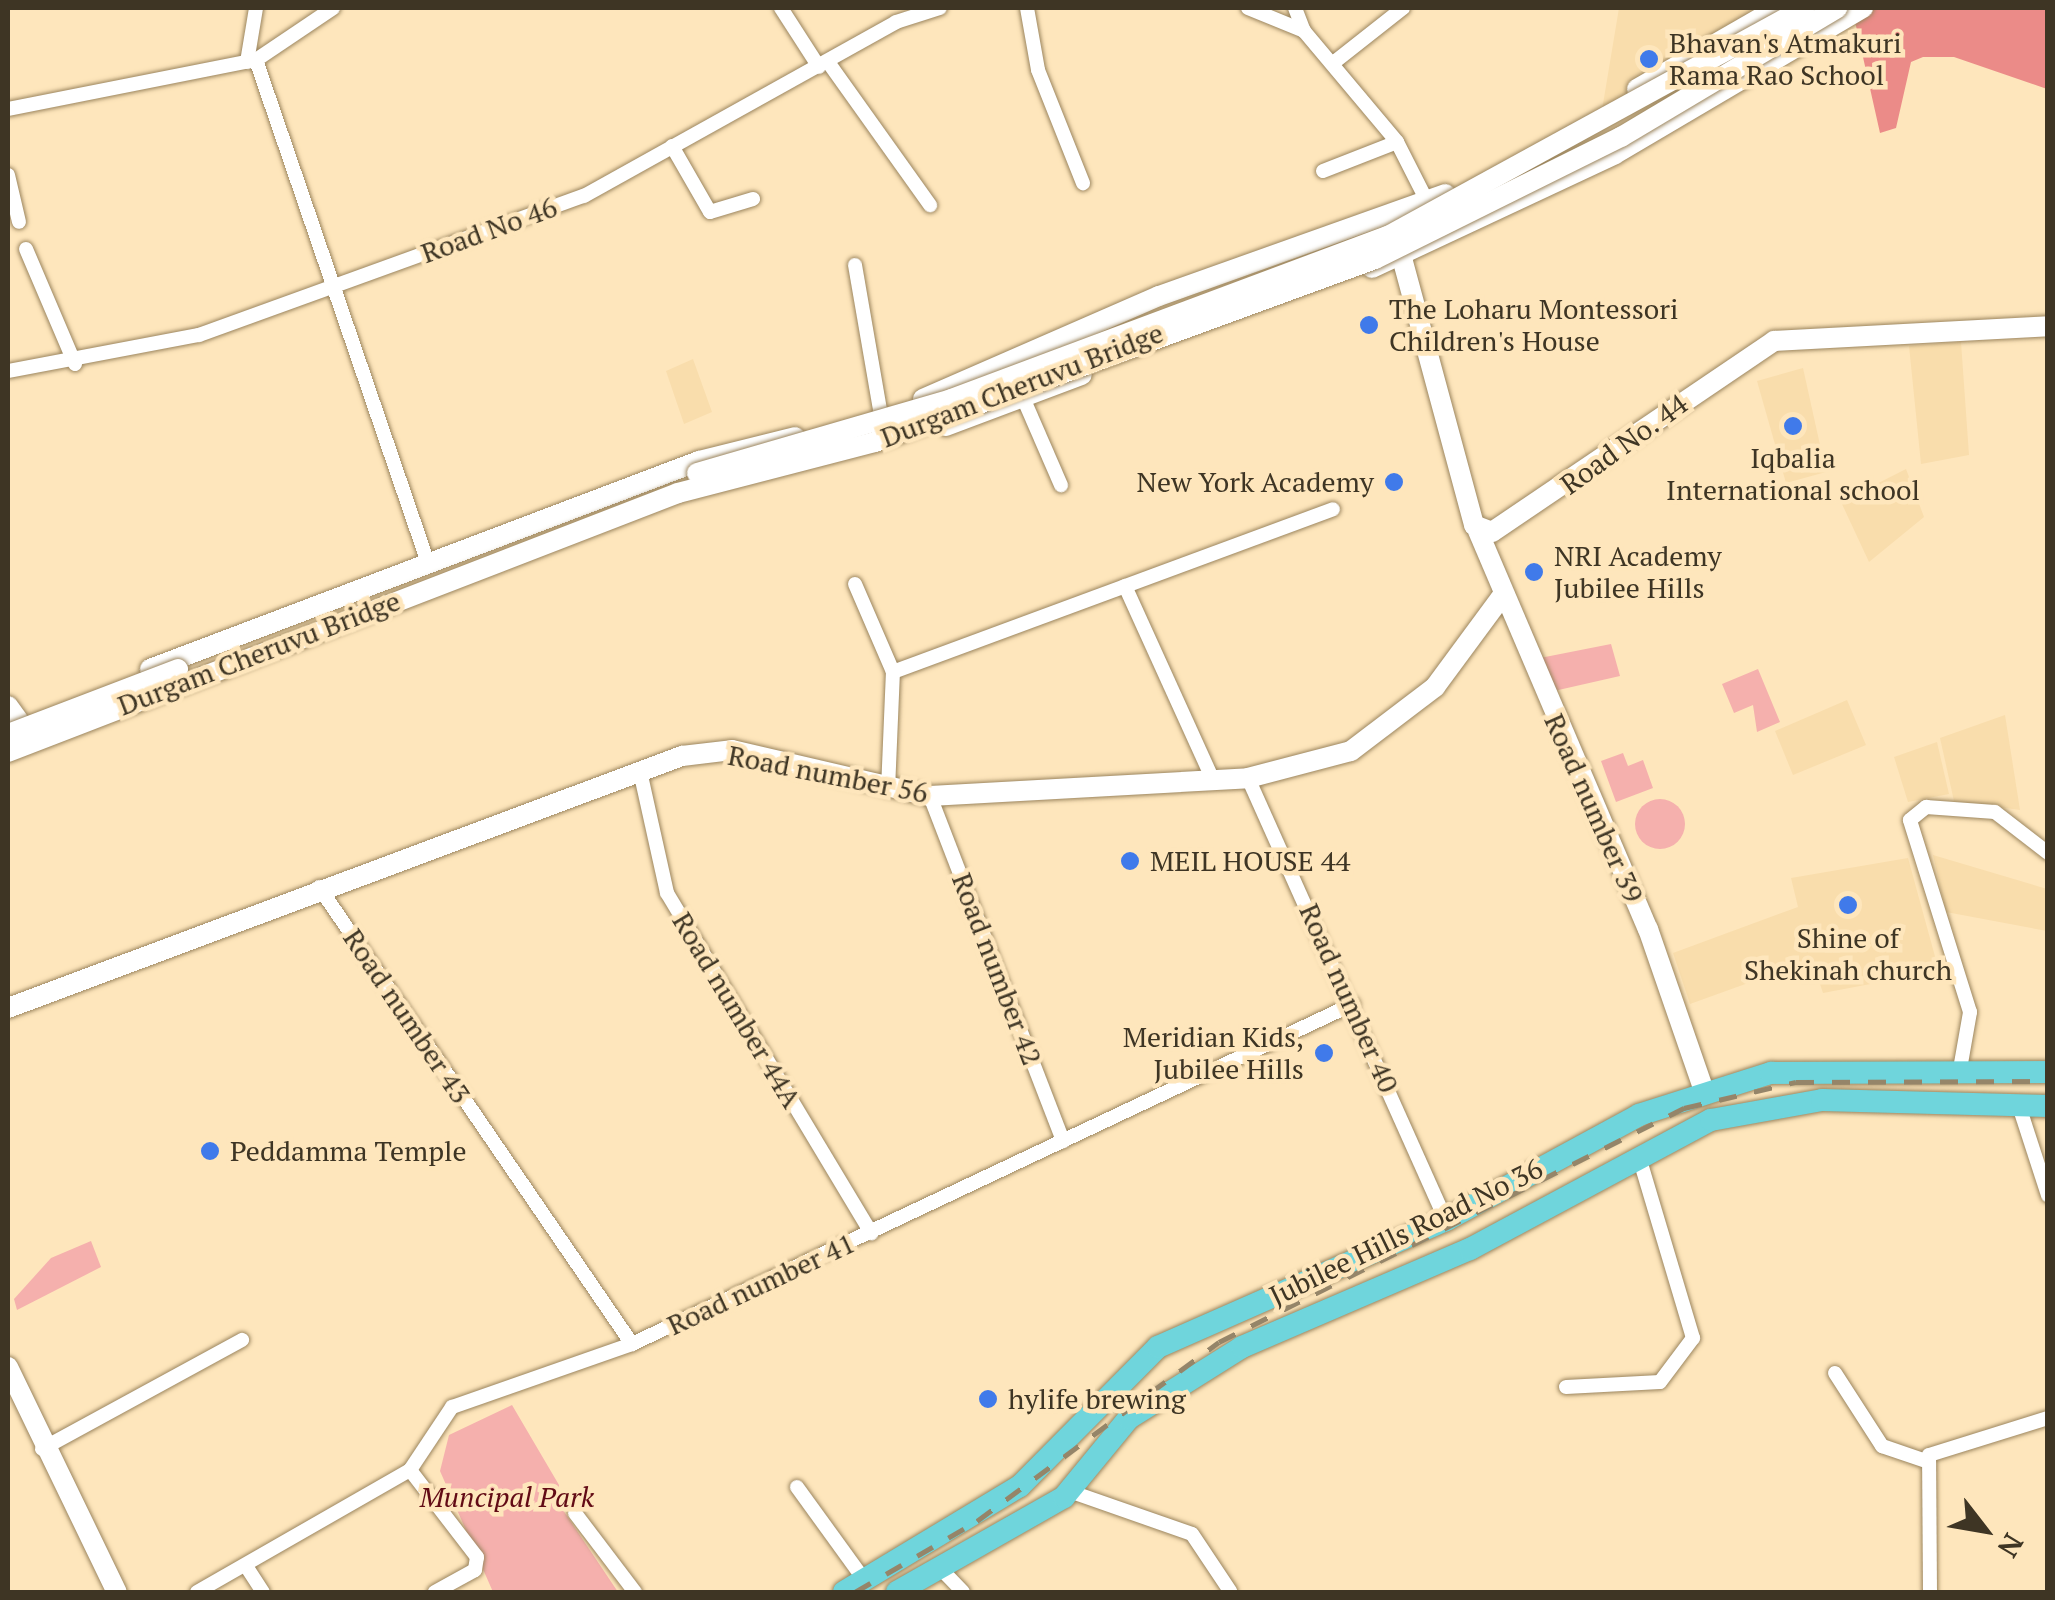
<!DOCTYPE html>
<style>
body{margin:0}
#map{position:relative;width:2055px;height:1600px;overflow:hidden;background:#fee6bc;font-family:"PT Serif",serif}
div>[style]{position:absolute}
.built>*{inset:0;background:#f9ddac}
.green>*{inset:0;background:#f5b0ad}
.round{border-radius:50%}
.forest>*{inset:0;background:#eb8b88}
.roads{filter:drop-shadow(0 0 2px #9b855e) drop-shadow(0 0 2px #9b855e)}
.street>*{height:14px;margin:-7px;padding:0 7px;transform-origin:7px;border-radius:7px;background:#fff}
.secondary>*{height:20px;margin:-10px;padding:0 10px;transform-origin:10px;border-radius:10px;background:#fff}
.primary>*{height:22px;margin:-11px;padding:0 11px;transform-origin:11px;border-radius:11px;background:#6fd5dc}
.rail>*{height:5px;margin-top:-2.5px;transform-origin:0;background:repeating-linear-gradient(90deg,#958569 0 18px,transparent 0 36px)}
.bridges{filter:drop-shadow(0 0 2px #9b855e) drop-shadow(0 0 2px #9b855e)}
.secondary-bridge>*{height:20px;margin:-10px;padding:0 10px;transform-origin:10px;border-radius:10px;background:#fff}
.dots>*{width:28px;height:28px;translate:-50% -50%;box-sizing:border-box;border:5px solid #fee6bc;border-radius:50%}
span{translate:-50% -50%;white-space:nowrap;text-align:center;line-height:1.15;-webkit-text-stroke:9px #fee6bc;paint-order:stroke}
.poi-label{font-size:28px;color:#3e3524}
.left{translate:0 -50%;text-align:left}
.right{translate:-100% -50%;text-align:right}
.street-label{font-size:28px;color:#3e3524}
.park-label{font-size:28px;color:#620b15;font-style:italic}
.frame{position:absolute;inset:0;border:10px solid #3e3524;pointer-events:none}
.north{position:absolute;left:1935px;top:1480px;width:100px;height:100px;-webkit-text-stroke:8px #fee6bc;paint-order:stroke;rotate:121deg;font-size:28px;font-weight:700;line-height:40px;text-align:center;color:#3e3524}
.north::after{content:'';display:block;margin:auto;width:35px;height:45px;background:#3e3524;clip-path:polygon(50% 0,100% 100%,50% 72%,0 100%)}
</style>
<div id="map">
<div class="built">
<i style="clip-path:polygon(1619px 8px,1771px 8px,1602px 110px)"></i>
<i style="clip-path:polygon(1961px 342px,1969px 455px,1921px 464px,1909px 346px)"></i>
<i style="clip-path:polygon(693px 359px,712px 412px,684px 424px,666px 371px)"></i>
<i style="clip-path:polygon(1803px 368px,1826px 472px,1786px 483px,1757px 381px)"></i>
<i style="clip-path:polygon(1906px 469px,1924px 517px,1869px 562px,1841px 502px)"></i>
<i style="clip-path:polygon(1847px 700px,1866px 745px,1793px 775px,1775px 731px)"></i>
<i style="clip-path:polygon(2005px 715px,2020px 810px,1954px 801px,1940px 738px)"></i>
<i style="clip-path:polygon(1937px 742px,1949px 794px,1908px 802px,1894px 757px)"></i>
<i style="clip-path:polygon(1933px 855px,2047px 889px,2047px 931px,1946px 912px)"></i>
<i style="clip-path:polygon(1908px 858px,1939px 971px,1823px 993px,1812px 960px,1690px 1004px,1673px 953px,1798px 907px,1791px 878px)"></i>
</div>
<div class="green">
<i style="clip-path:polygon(1611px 644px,1620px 676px,1554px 691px,1540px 658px)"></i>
<i style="clip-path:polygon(1758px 669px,1780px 722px,1757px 732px,1753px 705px,1734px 713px,1722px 684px)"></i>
<i style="clip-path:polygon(1623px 753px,1628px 766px,1643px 760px,1653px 788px,1616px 802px,1601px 761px)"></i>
<i class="round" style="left:1635px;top:799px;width:50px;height:50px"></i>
<i style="clip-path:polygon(91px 1241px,101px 1267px,17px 1310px,14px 1299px,51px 1258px)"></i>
<i style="clip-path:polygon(512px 1405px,559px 1485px,559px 1504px,618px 1592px,493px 1592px,440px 1471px,449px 1435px)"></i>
</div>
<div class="forest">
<i style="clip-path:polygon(1876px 8px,2047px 8px,2047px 89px,1954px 57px,1923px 57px,1911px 62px,1896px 128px,1880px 133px,1854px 17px)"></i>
</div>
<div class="roads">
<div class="street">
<i style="left:781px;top:8px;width:70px;rotate:57.2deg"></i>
<i style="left:1027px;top:8px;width:63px;rotate:79.9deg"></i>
<i style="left:1038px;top:70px;width:122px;rotate:68.3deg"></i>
<i style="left:1248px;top:8px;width:61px;rotate:22.3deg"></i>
<i style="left:1295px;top:8px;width:25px;rotate:69deg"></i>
<i style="left:1304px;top:31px;width:145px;rotate:50deg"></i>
<i style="left:1397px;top:142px;width:68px;rotate:63.1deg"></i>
<i style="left:256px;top:60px;width:532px;rotate:71.12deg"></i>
<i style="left:1337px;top:60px;width:84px;rotate:-38.2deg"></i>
<i style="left:247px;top:62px;width:55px;rotate:-80.5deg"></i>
<i style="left:828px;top:62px;width:176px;rotate:54.5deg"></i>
<i style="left:8px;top:109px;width:253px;rotate:-11.2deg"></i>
<i style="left:256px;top:60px;width:93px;rotate:-34deg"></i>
<i style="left:672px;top:146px;width:76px;rotate:60.1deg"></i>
<i style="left:710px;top:212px;width:45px;rotate:-16.8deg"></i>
<i style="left:1323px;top:171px;width:79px;rotate:-21.4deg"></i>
<i style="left:8px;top:175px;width:48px;rotate:76.8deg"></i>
<i style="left:26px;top:249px;width:125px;rotate:66.9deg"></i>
<i style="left:855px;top:265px;width:152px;rotate:80.2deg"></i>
<i style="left:8px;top:371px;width:194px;rotate:-10.7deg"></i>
<i style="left:199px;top:335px;width:409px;rotate:-19.9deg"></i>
<i style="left:584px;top:196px;width:357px;rotate:-29.1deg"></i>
<i style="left:896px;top:22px;width:46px;rotate:-17.7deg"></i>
<i style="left:1024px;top:400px;width:93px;rotate:66.5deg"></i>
<i style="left:855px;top:584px;width:96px;rotate:66.6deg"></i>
<i style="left:1125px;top:586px;width:215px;rotate:65.6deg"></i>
<i style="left:640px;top:771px;width:125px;rotate:77.5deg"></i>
<i style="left:667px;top:893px;width:397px;rotate:59deg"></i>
<i style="left:1248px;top:778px;width:484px;rotate:65.9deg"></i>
<i style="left:888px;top:790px;width:118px;rotate:-87.6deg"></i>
<i style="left:893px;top:672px;width:469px;rotate:-20.3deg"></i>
<i style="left:930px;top:796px;width:370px;rotate:68.9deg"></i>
<i style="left:319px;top:887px;width:554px;rotate:55.59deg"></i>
<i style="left:1960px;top:1069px;width:58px;rotate:-80deg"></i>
<i style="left:1970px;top:1012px;width:201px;rotate:-107.4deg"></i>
<i style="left:1910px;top:820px;width:21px;rotate:-39deg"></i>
<i style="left:1926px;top:807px;width:69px;rotate:4.1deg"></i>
<i style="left:1995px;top:812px;width:67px;rotate:37.7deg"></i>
<i style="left:2019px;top:1106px;width:94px;rotate:72deg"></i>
<i style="left:1835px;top:1373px;width:87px;rotate:57.2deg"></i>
<i style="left:1882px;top:1446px;width:46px;rotate:18.8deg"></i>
<i style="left:1566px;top:1387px;width:94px;rotate:-3deg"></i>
<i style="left:1660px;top:1382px;width:55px;rotate:-53.1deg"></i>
<i style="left:1693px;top:1338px;width:189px;rotate:-106.6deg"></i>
<i style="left:42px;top:1449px;width:228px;rotate:-28.6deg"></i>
<i style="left:410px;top:1470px;width:110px;rotate:52.4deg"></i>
<i style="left:477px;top:1557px;width:13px;rotate:99deg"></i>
<i style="left:475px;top:1570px;width:46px;rotate:151.2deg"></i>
<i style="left:797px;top:1487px;width:116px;rotate:54.1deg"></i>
<i style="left:1069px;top:1491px;width:130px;rotate:19.3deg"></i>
<i style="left:1192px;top:1534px;width:69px;rotate:56.3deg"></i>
<i style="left:575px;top:1513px;width:99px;rotate:52.8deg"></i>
<i style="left:246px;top:1566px;width:31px;rotate:57deg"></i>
<i style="left:940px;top:1568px;width:33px;rotate:46deg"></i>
<i style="left:197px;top:1592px;width:245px;rotate:-29.8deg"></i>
<i style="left:410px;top:1470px;width:76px;rotate:-56.3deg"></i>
<i style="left:452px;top:1407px;width:191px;rotate:-19.3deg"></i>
<i style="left:632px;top:1344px;width:797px;rotate:-25.25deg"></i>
<i style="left:1930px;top:1592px;width:137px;rotate:-90.4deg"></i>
<i style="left:1929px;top:1455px;width:125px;rotate:-17.3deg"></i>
</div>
<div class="secondary">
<i style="left:1637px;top:89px;width:163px;rotate:-29.9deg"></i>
<i style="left:1402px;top:258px;width:277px;rotate:74.9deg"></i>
<i style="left:1474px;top:525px;width:19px;rotate:21deg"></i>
<i style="left:1492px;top:532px;width:341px;rotate:-34.1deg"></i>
<i style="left:1774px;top:341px;width:274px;rotate:-3.1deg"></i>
<i style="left:1372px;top:268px;width:268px;rotate:-25.1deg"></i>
<i style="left:1615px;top:154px;width:288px;rotate:-30.5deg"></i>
<i style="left:923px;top:399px;width:257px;rotate:-23.6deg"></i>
<i style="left:1159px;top:296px;width:304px;rotate:-19.6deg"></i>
<i style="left:946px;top:426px;width:145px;rotate:-20.6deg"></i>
<i style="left:1478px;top:531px;width:433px;rotate:66.9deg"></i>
<i style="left:1648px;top:929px;width:168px;rotate:70.9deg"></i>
<i style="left:150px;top:669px;width:587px;rotate:-20.75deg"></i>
<i style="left:699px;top:461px;width:99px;rotate:-14deg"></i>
<i style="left:8px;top:706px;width:17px;rotate:54deg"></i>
<i style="left:8px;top:1008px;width:720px;rotate:-20.5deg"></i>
<i style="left:682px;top:756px;width:50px;rotate:-6.8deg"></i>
<i style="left:732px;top:750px;width:203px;rotate:13.1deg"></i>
<i style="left:930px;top:796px;width:319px;rotate:-3.2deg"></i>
<i style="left:1248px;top:778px;width:106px;rotate:-14.7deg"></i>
<i style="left:1351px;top:751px;width:106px;rotate:-37.3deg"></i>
<i style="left:1435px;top:687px;width:113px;rotate:-53.6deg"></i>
<i style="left:8px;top:1367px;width:250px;rotate:64.2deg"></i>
</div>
<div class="primary">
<i style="left:844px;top:1592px;width:205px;rotate:-31.1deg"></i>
<i style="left:1020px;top:1486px;width:196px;rotate:-45.2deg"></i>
<i style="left:1158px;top:1347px;width:315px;rotate:-23.8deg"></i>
<i style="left:1446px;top:1220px;width:220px;rotate:-28.5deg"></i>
<i style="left:1639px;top:1115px;width:139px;rotate:-17.7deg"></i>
<i style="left:1771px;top:1073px;width:277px;rotate:-0.2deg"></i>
<i style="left:897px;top:1592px;width:192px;rotate:-29.6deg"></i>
<i style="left:1064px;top:1497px;width:102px;rotate:-50.6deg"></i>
<i style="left:1129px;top:1418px;width:133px;rotate:-32.1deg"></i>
<i style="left:1242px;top:1347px;width:248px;rotate:-23.3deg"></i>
<i style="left:1470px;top:1249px;width:273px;rotate:-28.2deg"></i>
<i style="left:1711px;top:1120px;width:113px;rotate:-10.2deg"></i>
<i style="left:1822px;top:1100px;width:226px;rotate:1.5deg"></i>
</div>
</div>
<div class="rail">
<i style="left:855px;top:1592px;width:141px;rotate:-30.2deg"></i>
<i style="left:977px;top:1521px;width:301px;rotate:-36.5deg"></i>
<i style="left:1219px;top:1342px;width:521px;rotate:-26.71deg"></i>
<i style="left:1684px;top:1108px;width:115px;rotate:-13.1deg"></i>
<i style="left:1796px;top:1082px;width:252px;rotate:-0.2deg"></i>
</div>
<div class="bridges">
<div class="secondary-bridge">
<i style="left:697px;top:473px;width:265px;rotate:-16.2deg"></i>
<i style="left:951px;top:399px;width:466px;rotate:-20.5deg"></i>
<i style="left:1388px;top:236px;width:475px;rotate:-28.7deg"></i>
<i style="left:8px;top:734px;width:182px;rotate:-20.9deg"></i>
<i style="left:8px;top:752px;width:718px;rotate:-21.13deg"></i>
<i style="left:678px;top:493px;width:203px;rotate:-14.5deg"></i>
<i style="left:875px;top:442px;width:532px;rotate:-20.1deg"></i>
<i style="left:1375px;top:259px;width:275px;rotate:-26.4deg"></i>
<i style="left:1621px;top:137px;width:252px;rotate:-30.8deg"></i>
</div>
</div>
<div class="dots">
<i style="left:1649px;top:59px;background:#407aea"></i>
<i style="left:1369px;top:325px;background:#407aea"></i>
<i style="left:1793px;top:426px;background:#407aea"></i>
<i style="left:1394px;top:482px;background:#407aea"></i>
<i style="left:1534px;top:572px;background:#407aea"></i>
<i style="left:1130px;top:861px;background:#407aea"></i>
<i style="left:1848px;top:905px;background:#407aea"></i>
<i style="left:1324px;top:1053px;background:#407aea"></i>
<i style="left:210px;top:1151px;background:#407aea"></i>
<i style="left:988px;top:1399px;background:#407aea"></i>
</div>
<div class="poi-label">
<span class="left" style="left:1669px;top:59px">Bhavan's Atmakuri<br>Rama Rao School</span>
<span class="left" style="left:1389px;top:325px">The Loharu Montessori<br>Children's House</span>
<span style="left:1793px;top:474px">Iqbalia<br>International school</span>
<span class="right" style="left:1374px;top:482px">New York Academy</span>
<span class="left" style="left:1554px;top:572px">NRI Academy<br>Jubilee Hills</span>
<span class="left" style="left:1150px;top:861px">MEIL HOUSE 44</span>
<span style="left:1848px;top:954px">Shine of<br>Shekinah church</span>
<span class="right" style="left:1304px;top:1053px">Meridian Kids,<br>Jubilee Hills</span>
<span class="left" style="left:230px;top:1151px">Peddamma Temple</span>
<span class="left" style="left:1008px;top:1399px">hylife brewing</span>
</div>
<div class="street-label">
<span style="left:489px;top:230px;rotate:-20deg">Road No 46</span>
<span style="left:1022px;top:385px;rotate:-21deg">Durgam Cheruvu Bridge</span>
<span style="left:1624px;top:444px;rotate:-36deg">Road No. 44</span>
<span style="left:259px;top:653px;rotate:-21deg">Durgam Cheruvu Bridge</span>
<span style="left:828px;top:774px;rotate:11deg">Road number 56</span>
<span style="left:1594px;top:808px;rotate:66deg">Road number 39</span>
<span style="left:997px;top:969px;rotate:69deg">Road number 42</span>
<span style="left:1349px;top:998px;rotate:66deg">Road number 40</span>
<span style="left:737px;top:1010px;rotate:59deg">Road number 44A</span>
<span style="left:407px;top:1016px;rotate:56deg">Road number 43</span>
<span style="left:1406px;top:1232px;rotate:-26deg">Jubilee Hills Road No 36</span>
<span style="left:761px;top:1284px;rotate:-25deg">Road number 41</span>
</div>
<div class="park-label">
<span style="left:507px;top:1497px">Muncipal Park</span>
</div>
<div class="frame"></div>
<div class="north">N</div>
</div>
